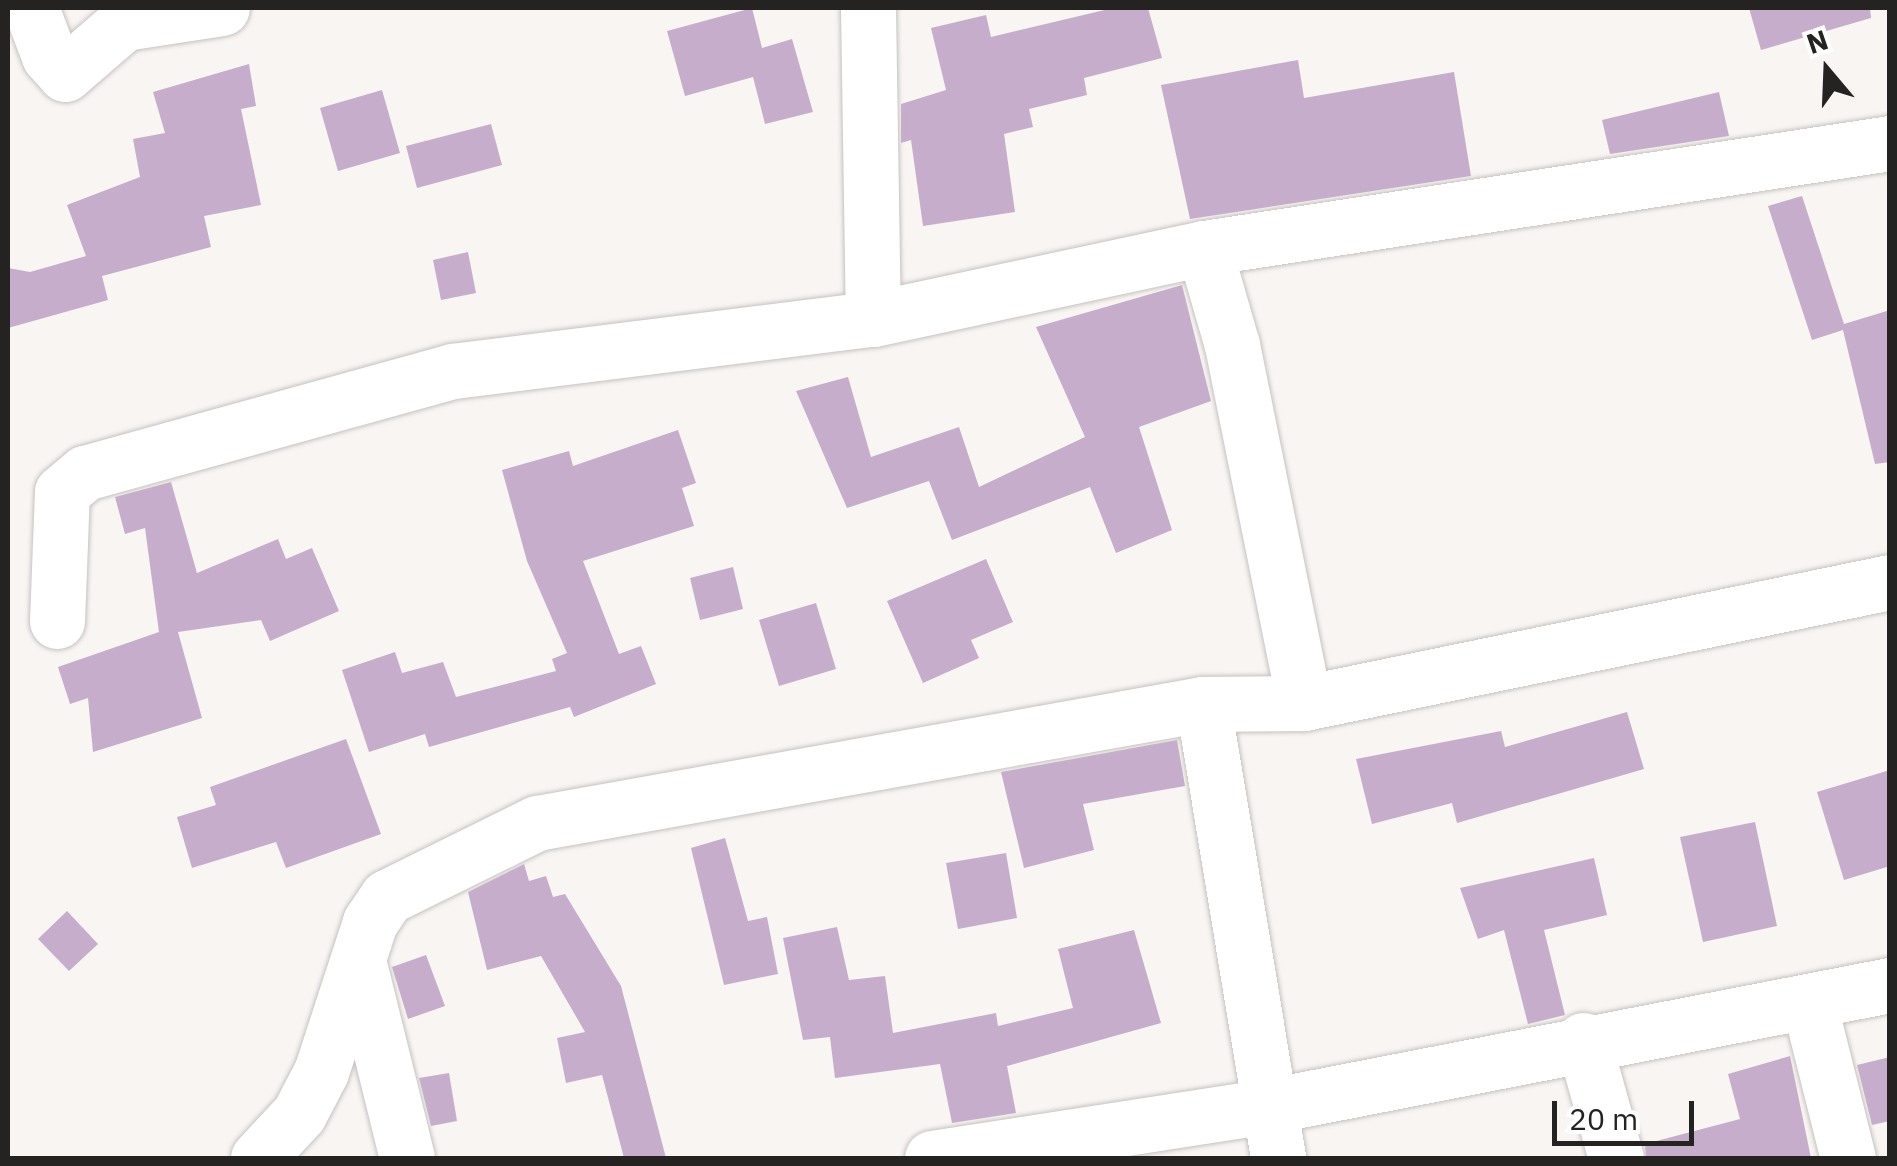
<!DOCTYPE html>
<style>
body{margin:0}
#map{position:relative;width:1897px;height:1166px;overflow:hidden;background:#f8f5f3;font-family:"IBM Plex Sans",sans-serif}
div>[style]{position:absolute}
.building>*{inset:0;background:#c7adcc}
.roads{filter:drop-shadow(0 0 2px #c5c2c0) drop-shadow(0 0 2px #c5c2c0)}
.minor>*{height:55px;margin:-27.5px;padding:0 27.5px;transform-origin:27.5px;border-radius:27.5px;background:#fff}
span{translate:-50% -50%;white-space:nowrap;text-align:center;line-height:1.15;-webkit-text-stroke:9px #fff;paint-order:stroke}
.frame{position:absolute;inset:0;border:10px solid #242322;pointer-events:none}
.north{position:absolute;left:1777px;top:20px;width:100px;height:100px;-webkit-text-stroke:8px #fff;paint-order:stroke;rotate:341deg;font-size:28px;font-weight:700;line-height:40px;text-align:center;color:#242322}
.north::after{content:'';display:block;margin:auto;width:35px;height:45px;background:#242322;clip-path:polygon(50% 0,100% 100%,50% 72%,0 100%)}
.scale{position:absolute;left:1552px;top:1101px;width:142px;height:45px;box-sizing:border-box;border:5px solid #242322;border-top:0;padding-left:12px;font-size:30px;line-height:35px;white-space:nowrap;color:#242322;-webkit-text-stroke:8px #fff;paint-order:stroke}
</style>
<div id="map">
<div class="building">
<i style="clip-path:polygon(752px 8px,762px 48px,792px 39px,813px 112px,765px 124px,753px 77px,685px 96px,667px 31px)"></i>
<i style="clip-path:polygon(1113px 8px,1148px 8px,1162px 58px,1084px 78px,1087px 95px,1029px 109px,1033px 127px,1004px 134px,1015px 212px,923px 226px,911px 140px,901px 143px,901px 104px,946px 90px,931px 28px,986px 15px,991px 37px)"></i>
<i style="clip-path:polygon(1749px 8px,1870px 8px,1871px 18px,1761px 50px)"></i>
<i style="clip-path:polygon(1298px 60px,1304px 98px,1454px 72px,1471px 176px,1190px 219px,1161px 85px)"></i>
<i style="clip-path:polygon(249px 64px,256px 106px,241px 109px,261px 205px,204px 216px,211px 247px,102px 276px,108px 300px,8px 328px,8px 268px,30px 272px,86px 256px,67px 205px,140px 177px,133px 139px,165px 133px,153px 92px)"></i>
<i style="clip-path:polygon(382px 90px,400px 153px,338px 171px,320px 108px)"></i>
<i style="clip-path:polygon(1719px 92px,1729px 136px,1610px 154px,1602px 120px)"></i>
<i style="clip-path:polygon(491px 124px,502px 165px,417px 188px,406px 146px)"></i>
<i style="clip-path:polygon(1802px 196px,1844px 324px,1890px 310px,1890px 462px,1875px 464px,1843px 330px,1812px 340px,1768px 206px)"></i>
<i style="clip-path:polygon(468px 252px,476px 293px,441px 300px,433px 260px)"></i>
<i style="clip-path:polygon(1182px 285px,1211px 401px,1139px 427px,1172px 530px,1116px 553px,1090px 487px,952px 540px,929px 481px,847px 508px,796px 391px,848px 377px,871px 457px,959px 427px,979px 487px,1085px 437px,1036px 327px)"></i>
<i style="clip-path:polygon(678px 430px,696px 483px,682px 488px,694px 526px,583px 561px,619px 654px,641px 646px,656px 684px,574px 717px,570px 707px,429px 747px,425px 734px,369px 752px,342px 670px,395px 652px,402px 673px,443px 662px,456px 697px,556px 671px,552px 659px,567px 653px,527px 561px,502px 470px,569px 451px,573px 466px)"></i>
<i style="clip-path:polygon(171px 482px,197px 573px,278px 539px,286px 559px,312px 548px,339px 611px,270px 641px,261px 620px,178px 632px,202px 718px,93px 752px,88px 698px,70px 704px,58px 667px,159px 632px,145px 528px,125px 534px,115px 497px)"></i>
<i style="clip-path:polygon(986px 559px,1013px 622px,971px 640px,979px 658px,923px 683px,887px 601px)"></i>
<i style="clip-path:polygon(733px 567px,743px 609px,700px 620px,690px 578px)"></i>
<i style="clip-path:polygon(816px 603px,836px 669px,779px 686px,759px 620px)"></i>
<i style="clip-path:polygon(1627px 712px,1644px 769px,1457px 823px,1452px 803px,1372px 824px,1356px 759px,1501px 731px,1505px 747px)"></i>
<i style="clip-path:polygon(346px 739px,381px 834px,286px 868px,276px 842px,192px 868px,177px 817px,216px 805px,210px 787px)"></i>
<i style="clip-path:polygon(1177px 740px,1185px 786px,1083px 804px,1094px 850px,1024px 868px,1001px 772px)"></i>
<i style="clip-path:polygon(1890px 770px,1890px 866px,1844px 880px,1817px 792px)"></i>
<i style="clip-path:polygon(1755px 822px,1777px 926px,1703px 942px,1680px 837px)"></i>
<i style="clip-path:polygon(725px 838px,748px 921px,767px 917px,778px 974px,724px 985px,691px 848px)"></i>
<i style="clip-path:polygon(1006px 853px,1017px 918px,958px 929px,946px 863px)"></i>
<i style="clip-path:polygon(1594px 858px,1607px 915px,1544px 930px,1565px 1015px,1528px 1024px,1504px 930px,1478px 939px,1460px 888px)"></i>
<i style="clip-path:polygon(524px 864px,529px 881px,546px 876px,553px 897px,565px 894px,621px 986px,666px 1158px,624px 1158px,602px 1075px,566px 1083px,557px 1038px,585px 1032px,541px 956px,487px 970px,468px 892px)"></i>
<i style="clip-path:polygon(67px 911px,98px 944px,69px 971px,38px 939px)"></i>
<i style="clip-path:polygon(837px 927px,849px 980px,885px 976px,893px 1033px,996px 1013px,998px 1026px,1073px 1008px,1058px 949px,1134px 930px,1161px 1023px,1007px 1066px,1016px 1113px,952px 1123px,940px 1064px,835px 1078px,830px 1037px,803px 1040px,783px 938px)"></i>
<i style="clip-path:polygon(426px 955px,445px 1006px,408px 1019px,392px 967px)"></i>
<i style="clip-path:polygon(1790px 1056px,1811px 1158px,1646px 1158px,1645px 1144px,1740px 1119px,1728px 1074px)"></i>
<i style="clip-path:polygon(1890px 1057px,1890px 1121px,1872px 1125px,1857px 1065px)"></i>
<i style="clip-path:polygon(449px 1073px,457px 1121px,431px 1126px,419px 1078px)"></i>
</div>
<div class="roads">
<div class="minor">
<i style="left:31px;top:8px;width:51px;rotate:69.4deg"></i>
<i style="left:49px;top:56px;width:24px;rotate:48deg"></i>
<i style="left:65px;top:74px;width:78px;rotate:-40.8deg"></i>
<i style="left:124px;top:23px;width:99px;rotate:-8.7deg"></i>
<i style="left:868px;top:8px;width:311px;rotate:89.1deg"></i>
<i style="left:1204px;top:248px;width:694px;rotate:-8.7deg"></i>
<i style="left:57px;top:621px;width:129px;rotate:-87.8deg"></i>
<i style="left:62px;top:492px;width:30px;rotate:-40deg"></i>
<i style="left:85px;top:473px;width:382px;rotate:-15.5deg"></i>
<i style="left:453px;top:371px;width:423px;rotate:-7.1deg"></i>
<i style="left:873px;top:319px;width:339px;rotate:-12.1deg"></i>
<i style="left:1204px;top:248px;width:101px;rotate:73.9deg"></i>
<i style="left:1232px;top:345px;width:365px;rotate:78.6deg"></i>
<i style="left:1203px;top:704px;width:460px;rotate:80.6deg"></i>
<i style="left:360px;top:968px;width:196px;rotate:76.1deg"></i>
<i style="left:1809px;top:1003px;width:160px;rotate:75.9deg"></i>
<i style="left:1583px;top:1040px;width:123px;rotate:74.4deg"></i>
<i style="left:258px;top:1158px;width:60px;rotate:-47deg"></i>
<i style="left:299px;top:1114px;width:47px;rotate:-62.4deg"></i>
<i style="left:321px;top:1072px;width:158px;rotate:-71.9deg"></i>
<i style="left:370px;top:922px;width:30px;rotate:-56deg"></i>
<i style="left:387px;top:897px;width:167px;rotate:-26.3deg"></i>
<i style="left:537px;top:823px;width:677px;rotate:-10.13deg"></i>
<i style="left:1203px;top:704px;width:101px;rotate:-0.6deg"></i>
<i style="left:1304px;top:703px;width:598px;rotate:-11.67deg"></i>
<i style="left:932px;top:1158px;width:341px;rotate:-8.8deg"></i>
<i style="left:1269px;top:1106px;width:633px;rotate:-11.03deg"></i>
</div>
</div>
<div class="frame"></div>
<div class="north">N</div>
<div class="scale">20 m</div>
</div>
